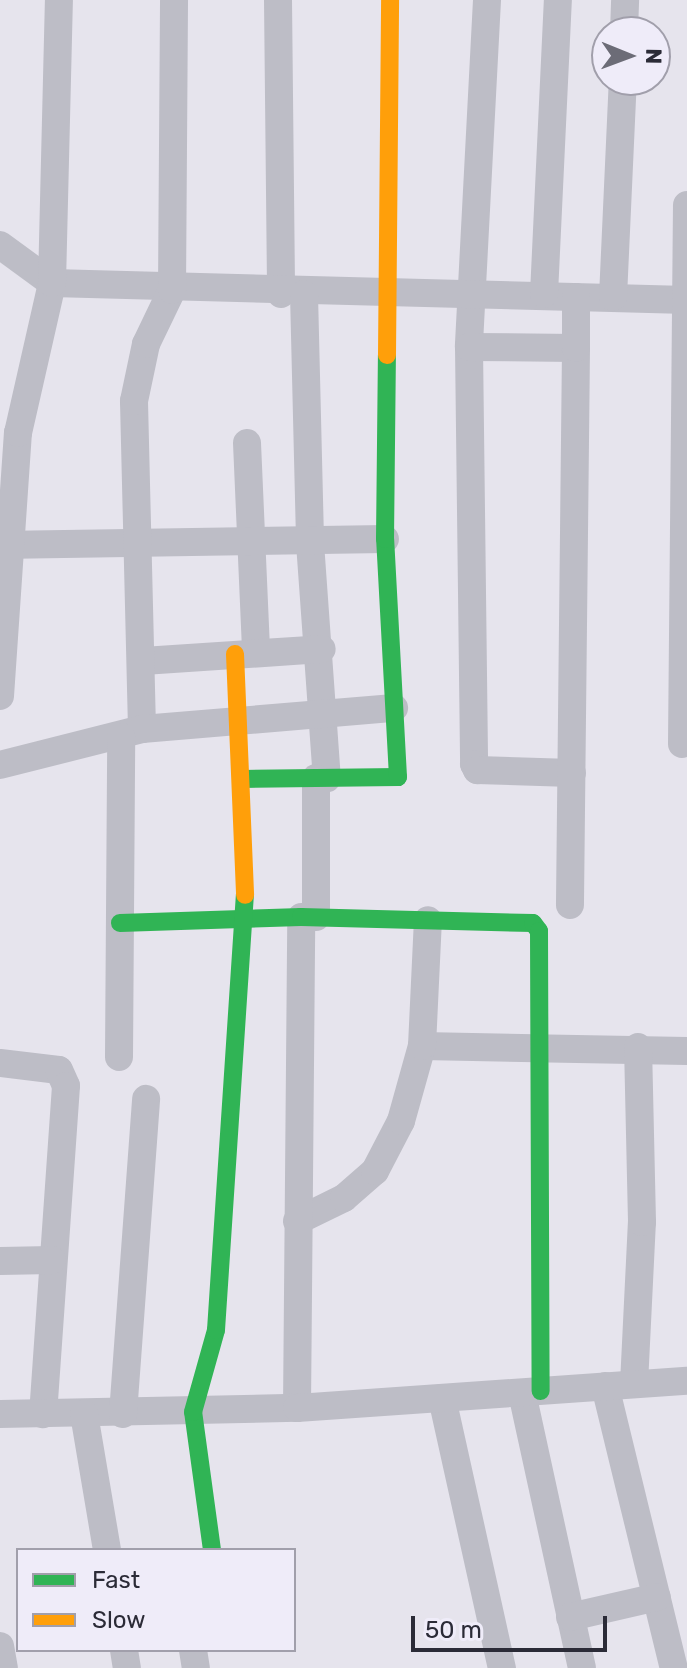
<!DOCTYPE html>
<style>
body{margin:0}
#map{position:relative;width:687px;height:1668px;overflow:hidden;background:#e6e4ed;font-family:Rubik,sans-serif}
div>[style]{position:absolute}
.street>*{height:28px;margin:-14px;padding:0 14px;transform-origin:14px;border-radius:14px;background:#bdbdc6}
.fast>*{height:18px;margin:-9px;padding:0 9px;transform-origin:9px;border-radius:9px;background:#30b455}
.slow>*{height:18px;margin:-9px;padding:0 9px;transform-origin:9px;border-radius:9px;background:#ff9f0a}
span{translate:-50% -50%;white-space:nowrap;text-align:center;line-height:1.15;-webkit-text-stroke:8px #efecf9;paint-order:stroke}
.legend{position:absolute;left:16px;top:1548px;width:280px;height:104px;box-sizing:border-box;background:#efecf9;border:2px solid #a19fab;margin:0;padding:10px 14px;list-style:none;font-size:24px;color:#2b2b37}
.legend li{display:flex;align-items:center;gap:16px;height:40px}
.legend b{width:40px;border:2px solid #a19fab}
.north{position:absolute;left:591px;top:16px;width:80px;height:80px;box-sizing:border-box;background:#efecf9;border:2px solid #a19fab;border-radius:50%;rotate:91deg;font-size:22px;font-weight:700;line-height:32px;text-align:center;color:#2b2b37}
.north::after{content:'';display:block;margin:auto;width:28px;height:36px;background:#6c6c77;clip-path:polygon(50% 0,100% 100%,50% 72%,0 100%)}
.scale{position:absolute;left:411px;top:1616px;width:196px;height:36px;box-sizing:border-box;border:4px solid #2b2b37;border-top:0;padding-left:10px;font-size:24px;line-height:28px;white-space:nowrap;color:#2b2b37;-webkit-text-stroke:6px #efecf9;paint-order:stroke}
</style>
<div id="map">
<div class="street">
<i style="left:278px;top:0;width:294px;rotate:89.4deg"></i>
<i style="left:487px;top:0;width:347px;rotate:93deg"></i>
<i style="left:469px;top:347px;width:417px;rotate:89.3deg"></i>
<i style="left:474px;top:764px;width:7px;rotate:63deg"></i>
<i style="left:477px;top:770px;width:95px;rotate:1.8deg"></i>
<i style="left:624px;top:32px;width:32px;rotate:-88deg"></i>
<i style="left:0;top:245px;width:64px;rotate:36.2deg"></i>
<i style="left:52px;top:283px;width:635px;rotate:1.53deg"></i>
<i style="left:304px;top:294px;width:249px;rotate:88.6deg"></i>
<i style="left:310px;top:543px;width:236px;rotate:85.9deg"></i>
<i style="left:544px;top:294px;width:294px;rotate:-87.3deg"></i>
<i style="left:613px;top:297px;width:217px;rotate:-87.4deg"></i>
<i style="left:469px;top:347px;width:107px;rotate:0.5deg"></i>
<i style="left:576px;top:348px;width:557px;rotate:90.62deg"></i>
<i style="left:576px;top:348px;width:51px;rotate:-90deg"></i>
<i style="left:247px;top:443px;width:209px;rotate:87.5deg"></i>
<i style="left:0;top:545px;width:385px;rotate:-0.9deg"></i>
<i style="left:143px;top:661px;width:179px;rotate:-3.8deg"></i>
<i style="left:0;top:696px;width:264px;rotate:-86.1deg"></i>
<i style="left:18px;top:433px;width:154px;rotate:-77.2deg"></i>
<i style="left:52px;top:283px;width:283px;rotate:-88.6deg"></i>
<i style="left:142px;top:729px;width:328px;rotate:-91.4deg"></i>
<i style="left:134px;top:401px;width:58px;rotate:-78.1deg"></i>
<i style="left:146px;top:344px;width:60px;rotate:-64.3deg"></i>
<i style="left:172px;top:290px;width:290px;rotate:-89.6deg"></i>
<i style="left:682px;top:744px;width:539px;rotate:-89.47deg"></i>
<i style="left:0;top:765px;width:146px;rotate:-14.2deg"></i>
<i style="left:142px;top:729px;width:253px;rotate:-4.8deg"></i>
<i style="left:316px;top:917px;width:139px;rotate:-90deg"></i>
<i style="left:422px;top:1046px;width:265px;rotate:1.1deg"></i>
<i style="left:119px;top:1057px;width:320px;rotate:-89.6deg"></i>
<i style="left:0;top:1063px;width:59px;rotate:6.8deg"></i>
<i style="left:59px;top:1070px;width:17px;rotate:66deg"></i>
<i style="left:66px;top:1086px;width:329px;rotate:94deg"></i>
<i style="left:297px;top:1221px;width:52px;rotate:-26.1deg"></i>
<i style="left:344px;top:1198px;width:41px;rotate:-41.1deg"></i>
<i style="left:375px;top:1171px;width:56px;rotate:-62.5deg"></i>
<i style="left:401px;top:1121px;width:78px;rotate:-74.4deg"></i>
<i style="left:422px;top:1046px;width:126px;rotate:-87.3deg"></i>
<i style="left:0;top:1261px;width:52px;rotate:-1.1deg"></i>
<i style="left:634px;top:1384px;width:162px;rotate:-87.2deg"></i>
<i style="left:642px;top:1222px;width:175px;rotate:-91.3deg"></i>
<i style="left:605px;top:1386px;width:290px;rotate:76.3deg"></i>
<i style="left:522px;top:1393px;width:281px;rotate:77.7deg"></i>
<i style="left:442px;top:1398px;width:277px;rotate:77.5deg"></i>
<i style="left:297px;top:1408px;width:491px;rotate:-89.5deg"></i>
<i style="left:0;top:1414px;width:297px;rotate:-1.2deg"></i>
<i style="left:297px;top:1408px;width:391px;rotate:-4deg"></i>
<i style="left:84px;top:1414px;width:138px;rotate:80.4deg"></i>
<i style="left:123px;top:1414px;width:316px;rotate:-85.8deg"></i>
<i style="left:570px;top:1617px;width:89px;rotate:-12.9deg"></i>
<i style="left:0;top:1646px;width:22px;rotate:80deg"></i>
<i style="left:124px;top:1650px;width:18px;rotate:81deg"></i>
<i style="left:193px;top:1650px;width:18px;rotate:81deg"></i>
</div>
<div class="fast">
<i style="left:243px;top:779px;width:155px;rotate:-0.7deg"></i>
<i style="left:398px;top:777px;width:238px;rotate:-93.1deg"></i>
<i style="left:385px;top:539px;width:184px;rotate:-89.4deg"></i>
<i style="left:120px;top:923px;width:181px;rotate:-1.9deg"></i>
<i style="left:301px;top:917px;width:232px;rotate:1.5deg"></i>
<i style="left:533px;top:923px;width:10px;rotate:53deg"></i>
<i style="left:539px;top:931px;width:460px;rotate:89.8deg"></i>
<i style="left:212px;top:1550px;width:139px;rotate:-97.8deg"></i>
<i style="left:193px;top:1412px;width:85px;rotate:-74.3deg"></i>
<i style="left:216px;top:1330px;width:436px;rotate:-86.2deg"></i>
</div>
<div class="slow">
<i style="left:387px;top:355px;width:355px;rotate:-89.5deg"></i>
<i style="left:235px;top:654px;width:241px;rotate:87.6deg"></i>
</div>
<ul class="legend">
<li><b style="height:10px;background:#30b455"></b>Fast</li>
<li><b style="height:10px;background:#ff9f0a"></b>Slow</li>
</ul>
<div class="north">N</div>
<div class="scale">50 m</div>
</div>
